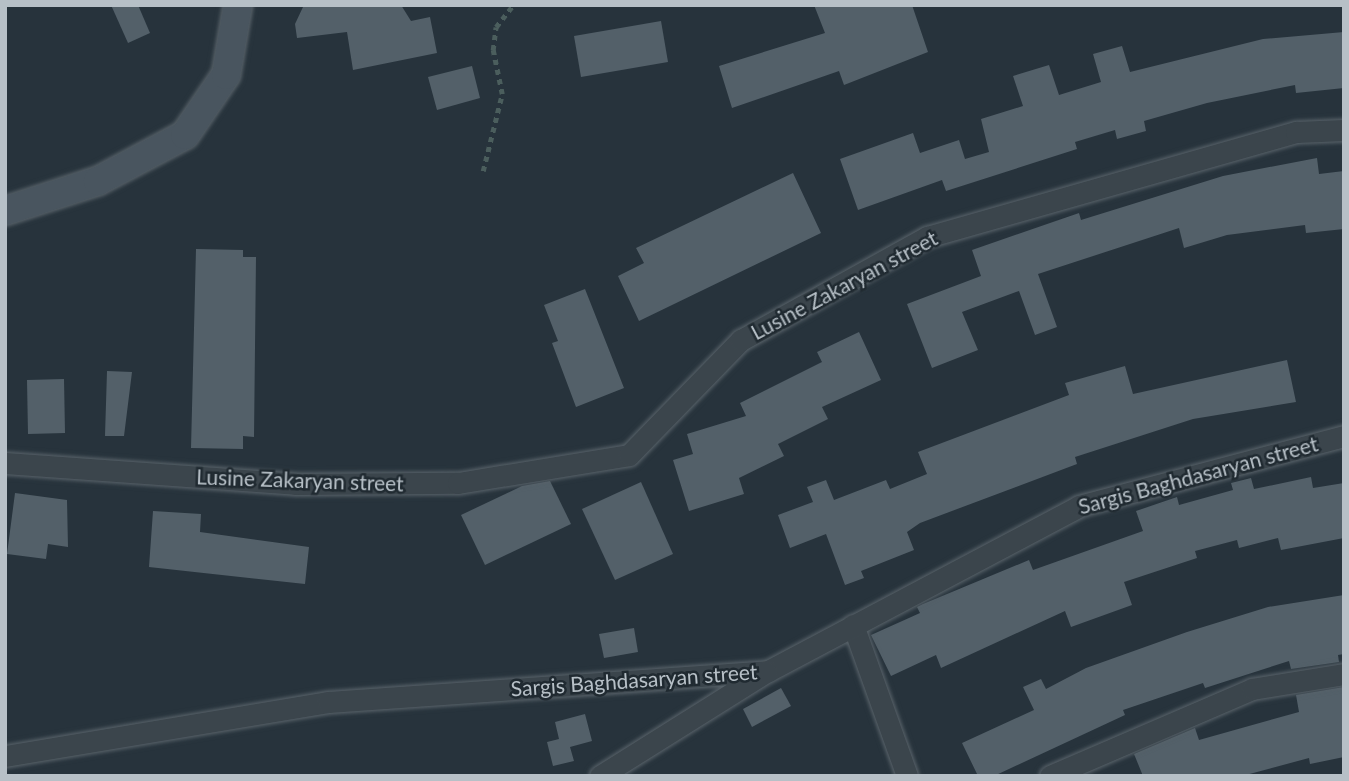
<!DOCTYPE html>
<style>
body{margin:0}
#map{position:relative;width:1349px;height:781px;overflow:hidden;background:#27333c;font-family:Lato,sans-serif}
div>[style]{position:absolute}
.building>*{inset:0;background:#536069}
.path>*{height:4.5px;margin-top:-2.25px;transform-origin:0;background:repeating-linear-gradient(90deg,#4b5e5d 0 5px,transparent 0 10px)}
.roads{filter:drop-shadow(0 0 2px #59636a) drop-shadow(0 0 2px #59636a)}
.minor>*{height:21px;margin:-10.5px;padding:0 10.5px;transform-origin:10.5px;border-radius:10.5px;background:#3b454c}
.secondary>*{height:28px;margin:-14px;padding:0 14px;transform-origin:14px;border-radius:14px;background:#49555f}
span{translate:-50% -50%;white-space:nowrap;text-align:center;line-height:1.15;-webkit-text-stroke:5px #202a31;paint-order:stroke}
.street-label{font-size:21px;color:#b7c0c7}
.frame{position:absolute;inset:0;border:7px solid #b7c0c7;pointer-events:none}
</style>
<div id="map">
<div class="building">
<i style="clip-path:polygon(111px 5px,138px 5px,150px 33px,128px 43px)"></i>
<i style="clip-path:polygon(401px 5px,411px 21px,430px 17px,437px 53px,353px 70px,347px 32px,297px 38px,295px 24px,303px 7px)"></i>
<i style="clip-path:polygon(814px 5px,912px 5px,928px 52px,844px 85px,839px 71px,732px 108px,719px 66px,825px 33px)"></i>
<i style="clip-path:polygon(661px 21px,668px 62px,581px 77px,574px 36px)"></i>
<i style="clip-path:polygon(1344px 32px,1344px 88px,1296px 93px,1295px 85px,1207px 103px,1144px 121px,1146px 131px,1117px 139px,1115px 130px,1075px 142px,1077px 149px,946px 191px,942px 180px,858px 210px,840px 159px,913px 133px,920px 153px,959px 140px,965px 159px,989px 152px,981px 119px,1023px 106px,1013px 76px,1049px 65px,1059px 95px,1101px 82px,1093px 54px,1122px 46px,1130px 72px,1263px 39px)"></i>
<i style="clip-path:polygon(472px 66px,480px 98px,437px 110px,428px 77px)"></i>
<i style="clip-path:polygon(1317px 158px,1319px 174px,1344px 171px,1344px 229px,1306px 233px,1305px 225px,1227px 235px,1184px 248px,1179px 228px,1038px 274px,1057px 327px,1035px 335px,1019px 291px,962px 312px,978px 350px,932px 368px,907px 304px,981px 276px,972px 250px,1079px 213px,1081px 220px,1223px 176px)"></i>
<i style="clip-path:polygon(793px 173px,821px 233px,639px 321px,618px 276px,644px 263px,636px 248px)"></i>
<i style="clip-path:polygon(196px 249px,243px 250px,243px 257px,256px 257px,254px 437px,243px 436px,243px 449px,191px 448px)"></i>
<i style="clip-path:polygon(585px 289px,624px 388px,576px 407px,552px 343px,558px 341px,544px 305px)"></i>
<i style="clip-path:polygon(859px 332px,881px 380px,822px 407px,828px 419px,778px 444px,784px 456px,739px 478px,744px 494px,689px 511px,673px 460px,693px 454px,687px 434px,746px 416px,740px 403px,822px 362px,817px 352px)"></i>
<i style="clip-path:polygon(1287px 360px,1296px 402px,1193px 419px,1075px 457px,1077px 464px,920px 523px,907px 532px,914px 550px,861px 571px,864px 578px,845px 585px,826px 534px,790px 548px,778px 515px,813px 502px,807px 487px,826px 480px,834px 500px,886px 480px,890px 489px,927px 474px,918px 452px,1069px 395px,1065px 383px,1125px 366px,1133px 394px)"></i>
<i style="clip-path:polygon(107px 371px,132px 372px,124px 436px,105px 436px)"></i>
<i style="clip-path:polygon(64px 379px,65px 433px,28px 434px,27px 380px)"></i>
<i style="clip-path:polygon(1311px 477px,1313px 488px,1344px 483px,1344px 538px,1281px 550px,1278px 538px,1239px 548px,1237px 540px,1195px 551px,1197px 558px,1124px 582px,1132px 605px,1071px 627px,1065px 611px,941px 668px,936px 655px,891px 676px,871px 635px,920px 613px,917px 607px,923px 604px,1029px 560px,1033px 570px,1143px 531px,1136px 511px,1177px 497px,1179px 505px,1233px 490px,1231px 483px,1251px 478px,1254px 489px)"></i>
<i style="clip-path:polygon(550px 481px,571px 524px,485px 565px,461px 515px,522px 486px)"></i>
<i style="clip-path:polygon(641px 482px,673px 554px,615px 580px,582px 509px)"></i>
<i style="clip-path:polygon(15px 493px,67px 500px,68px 547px,48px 544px,46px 559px,7px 554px)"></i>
<i style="clip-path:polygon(153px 511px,201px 514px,200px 532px,309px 547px,305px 584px,149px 567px)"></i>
<i style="clip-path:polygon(1344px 595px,1344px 654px,1338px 655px,1339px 662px,1291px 669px,1289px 661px,1205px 688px,1203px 683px,1123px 710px,1125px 715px,994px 776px,978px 776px,962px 743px,1034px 710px,1023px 687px,1041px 679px,1046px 689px,1086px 668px,1187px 632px,1268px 607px)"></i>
<i style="clip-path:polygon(634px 628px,638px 652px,604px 658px,599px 634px)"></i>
<i style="clip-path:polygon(1344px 687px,1344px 757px,1310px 764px,1309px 758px,1242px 776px,1143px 776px,1134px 754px,1195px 728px,1199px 740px,1299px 712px,1296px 695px)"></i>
<i style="clip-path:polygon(781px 688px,791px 706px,752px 727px,743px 709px)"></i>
<i style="clip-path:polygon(585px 714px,592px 741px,570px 747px,574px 761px,553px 766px,547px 742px,559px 739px,555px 722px)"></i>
</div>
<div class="path">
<i style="left:483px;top:171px;width:79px;rotate:-76.1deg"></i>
<i style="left:502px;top:94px;width:45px;rotate:-101.6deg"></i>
<i style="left:493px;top:50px;width:23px;rotate:-83deg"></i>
<i style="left:496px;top:27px;width:28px;rotate:-52deg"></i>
</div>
<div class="roads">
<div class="minor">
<i style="left:5px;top:463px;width:291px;rotate:4.1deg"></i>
<i style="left:295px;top:484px;width:163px;rotate:-0.4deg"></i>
<i style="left:458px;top:483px;width:173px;rotate:-9.3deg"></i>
<i style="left:629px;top:455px;width:161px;rotate:-45.8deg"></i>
<i style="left:741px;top:340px;width:213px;rotate:-29deg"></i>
<i style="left:927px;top:237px;width:384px;rotate:-15.9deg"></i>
<i style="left:1296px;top:132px;width:48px;rotate:-2.4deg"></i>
<i style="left:853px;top:625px;width:160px;rotate:70.3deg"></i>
<i style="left:5px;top:756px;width:327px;rotate:-9.5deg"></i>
<i style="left:328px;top:702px;width:441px;rotate:-4deg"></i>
<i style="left:768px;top:671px;width:352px;rotate:-27.9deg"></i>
<i style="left:1079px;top:506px;width:274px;rotate:-14.8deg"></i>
<i style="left:600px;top:776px;width:196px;rotate:-32.1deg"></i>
<i style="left:1050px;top:776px;width:220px;rotate:-23.3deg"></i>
<i style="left:1252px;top:689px;width:93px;rotate:-9.3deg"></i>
</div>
<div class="secondary">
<i style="left:5px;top:211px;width:98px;rotate:-17.9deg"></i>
<i style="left:98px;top:181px;width:98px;rotate:-27.9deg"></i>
<i style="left:185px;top:135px;width:73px;rotate:-55.7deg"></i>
<i style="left:226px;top:75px;width:71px;rotate:-80.3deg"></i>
</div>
</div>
<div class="street-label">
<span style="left:844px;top:285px;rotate:-28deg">Lusine Zakaryan street</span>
<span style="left:1198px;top:475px;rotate:-15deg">Sargis Baghdasaryan street</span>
<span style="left:300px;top:480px;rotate:2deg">Lusine Zakaryan street</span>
<span style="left:634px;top:680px;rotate:-4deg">Sargis Baghdasaryan street</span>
</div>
<div class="frame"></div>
</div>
